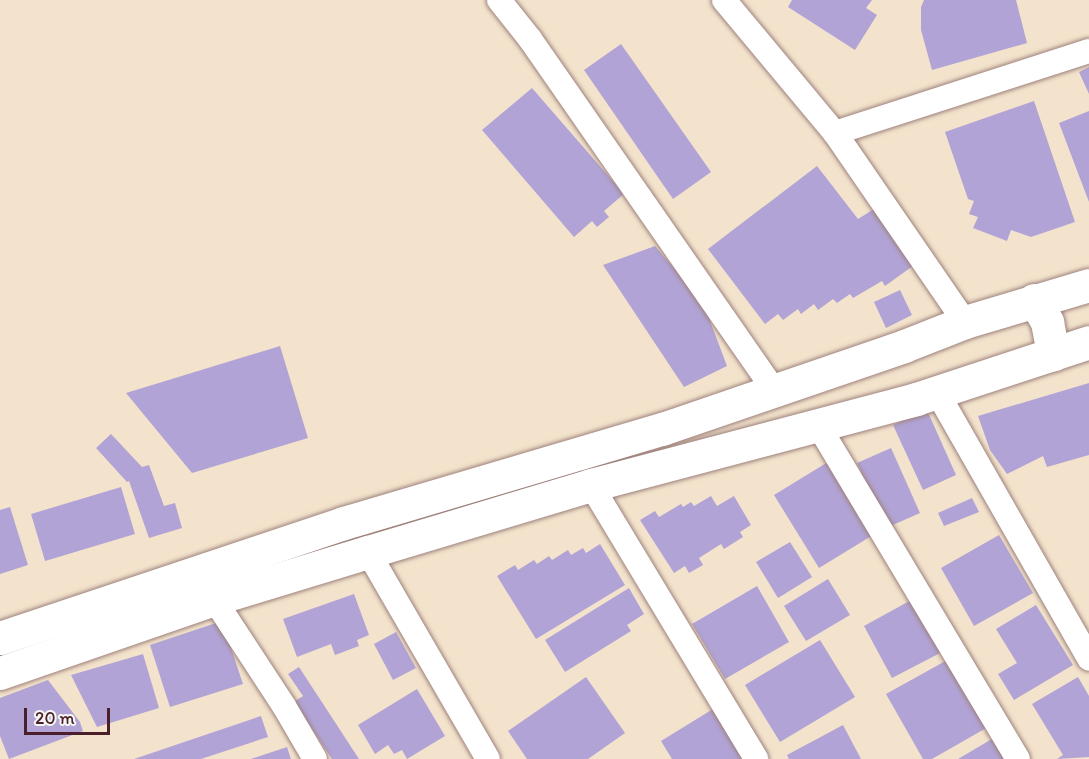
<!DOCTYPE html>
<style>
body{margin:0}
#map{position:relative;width:1089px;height:759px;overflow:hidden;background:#f3e3cc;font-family:Itim,sans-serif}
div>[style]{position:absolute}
.building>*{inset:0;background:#b1a3d5}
.roads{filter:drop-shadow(0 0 2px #9e817c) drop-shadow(0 0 2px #9e817c)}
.street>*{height:24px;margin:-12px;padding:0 12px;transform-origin:12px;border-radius:12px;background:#fff}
.secondary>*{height:33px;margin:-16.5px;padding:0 16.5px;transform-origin:16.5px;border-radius:16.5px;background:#fff}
span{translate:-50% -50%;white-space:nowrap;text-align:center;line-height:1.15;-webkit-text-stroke:4.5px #f6f6f2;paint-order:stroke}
.scale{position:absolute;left:24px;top:708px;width:86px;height:27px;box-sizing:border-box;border:3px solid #4a1f2b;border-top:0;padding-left:8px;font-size:18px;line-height:21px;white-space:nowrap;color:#4a1f2b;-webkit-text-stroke:4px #f6f6f2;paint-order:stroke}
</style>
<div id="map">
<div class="building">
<i style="clip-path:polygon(792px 0,872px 0,866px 8px,877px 15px,855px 50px,788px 7px)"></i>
<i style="clip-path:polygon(924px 0,1016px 0,1027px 43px,932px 70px,921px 30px,921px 7px)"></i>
<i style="clip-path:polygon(621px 44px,711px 172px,673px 199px,584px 70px)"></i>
<i style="clip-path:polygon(1089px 67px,1089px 94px,1079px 72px)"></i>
<i style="clip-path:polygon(532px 88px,624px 194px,604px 211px,609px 217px,597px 227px,592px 221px,574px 237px,482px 130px)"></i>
<i style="clip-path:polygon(1034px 101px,1075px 222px,1031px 237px,1011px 230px,1007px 241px,973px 228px,978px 217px,969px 214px,974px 201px,968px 199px,945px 132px)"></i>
<i style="clip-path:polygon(1089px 111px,1089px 202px,1059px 123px)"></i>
<i style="clip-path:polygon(817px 166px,858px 219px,874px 209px,917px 263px,885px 286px,882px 281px,853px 298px,850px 294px,837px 303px,833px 299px,818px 310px,814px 304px,801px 314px,798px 309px,783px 320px,778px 314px,765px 324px,708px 249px)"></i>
<i style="clip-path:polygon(655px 246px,703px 302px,727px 366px,684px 387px,603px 265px)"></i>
<i style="clip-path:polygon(900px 290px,912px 315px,886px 328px,874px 302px)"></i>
<i style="clip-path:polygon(280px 346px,308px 438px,192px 473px,126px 393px)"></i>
<i style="clip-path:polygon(1089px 383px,1089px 455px,1047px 467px,1043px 456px,1007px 474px,990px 450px,978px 416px)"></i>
<i style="clip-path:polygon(927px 410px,956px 475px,923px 490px,893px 425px)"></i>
<i style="clip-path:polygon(111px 434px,142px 467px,149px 465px,164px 506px,175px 503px,182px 528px,149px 538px,129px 481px,127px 482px,96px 448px)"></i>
<i style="clip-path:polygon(891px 448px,920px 513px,886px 528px,857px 463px)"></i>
<i style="clip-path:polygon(828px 462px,873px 535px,819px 568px,774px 495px)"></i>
<i style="clip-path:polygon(121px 487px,135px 534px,45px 561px,31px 514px)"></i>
<i style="clip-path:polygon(711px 496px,717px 506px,734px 496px,751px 525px,740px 532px,743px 537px,724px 549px,721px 544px,699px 558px,703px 565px,689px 573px,685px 566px,674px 573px,640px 520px,655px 511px,659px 517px,681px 504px,683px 507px,691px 502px,694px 506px)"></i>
<i style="clip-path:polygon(972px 498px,979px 512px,944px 526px,938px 513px)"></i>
<i style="clip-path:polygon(10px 507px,28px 565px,0 574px,0 510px)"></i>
<i style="clip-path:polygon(999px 535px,1033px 593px,974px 626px,941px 568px)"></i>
<i style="clip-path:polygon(790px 542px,812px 577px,778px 598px,756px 562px)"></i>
<i style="clip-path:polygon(600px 544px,625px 585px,536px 639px,497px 576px,515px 565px,518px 570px,534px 560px,537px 564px,549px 556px,552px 560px,568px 550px,571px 555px,583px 548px,586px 553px)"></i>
<i style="clip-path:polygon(828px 579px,850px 615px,806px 641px,784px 606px)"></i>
<i style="clip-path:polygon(757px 586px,789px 642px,725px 679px,692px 624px)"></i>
<i style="clip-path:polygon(629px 588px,644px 614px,627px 625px,631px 631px,565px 672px,545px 640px)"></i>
<i style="clip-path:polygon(354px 594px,369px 635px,357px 640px,359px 646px,335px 655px,331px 644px,297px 657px,283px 619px)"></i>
<i style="clip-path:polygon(913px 599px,942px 652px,892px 678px,864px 626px)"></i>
<i style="clip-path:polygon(1036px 605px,1073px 665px,1014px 700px,998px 674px,1017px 663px,996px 629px)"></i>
<i style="clip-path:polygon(222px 621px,243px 684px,170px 707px,150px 645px)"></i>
<i style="clip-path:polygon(396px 632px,416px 668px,393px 680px,374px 644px)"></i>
<i style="clip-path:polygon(820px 640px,855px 697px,780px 742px,745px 685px)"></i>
<i style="clip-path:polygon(143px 654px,159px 708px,97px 727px,71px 675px)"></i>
<i style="clip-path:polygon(949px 659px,988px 727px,932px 759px,923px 759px,886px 694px)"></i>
<i style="clip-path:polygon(299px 667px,359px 759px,332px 759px,294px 702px,303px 696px,288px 674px)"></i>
<i style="clip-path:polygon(586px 677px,625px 733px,588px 759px,527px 759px,508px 731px)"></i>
<i style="clip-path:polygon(1078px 677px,1089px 696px,1089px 757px,1057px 759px,1063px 755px,1032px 704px)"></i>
<i style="clip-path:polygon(48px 680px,80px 722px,83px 731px,9px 759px,0 736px,0 698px)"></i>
<i style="clip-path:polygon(417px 689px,445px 736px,407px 759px,402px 750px,394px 754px,388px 745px,375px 754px,358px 725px)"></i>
<i style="clip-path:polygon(713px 709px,744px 759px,672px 759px,661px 741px)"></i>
<i style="clip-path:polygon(261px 716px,268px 737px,201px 759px,134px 759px)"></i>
<i style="clip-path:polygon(843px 725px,861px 759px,789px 759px,787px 755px)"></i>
<i style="clip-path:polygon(997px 736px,1011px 759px,958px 759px)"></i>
<i style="clip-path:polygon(287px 747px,291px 759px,251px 759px)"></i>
</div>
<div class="roads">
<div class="street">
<i style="left:499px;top:0;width:50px;rotate:51.5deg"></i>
<i style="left:530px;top:39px;width:427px;rotate:55.2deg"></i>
<i style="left:724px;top:0;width:173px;rotate:50.2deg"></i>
<i style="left:835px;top:133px;width:229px;rotate:55.5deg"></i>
<i style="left:835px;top:133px;width:267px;rotate:-17.9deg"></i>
<i style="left:937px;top:392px;width:307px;rotate:60.3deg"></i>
<i style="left:818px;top:425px;width:389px;rotate:59.1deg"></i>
<i style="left:591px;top:485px;width:320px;rotate:58.9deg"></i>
<i style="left:368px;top:552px;width:239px;rotate:59.9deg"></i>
<i style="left:214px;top:599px;width:128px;rotate:56.8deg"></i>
<i style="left:284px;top:706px;width:61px;rotate:59.7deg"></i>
</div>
<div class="secondary">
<i style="left:1034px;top:300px;width:26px;rotate:59deg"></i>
<i style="left:1047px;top:322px;width:33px;rotate:79deg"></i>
<i style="left:0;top:638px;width:363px;rotate:-18.5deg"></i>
<i style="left:344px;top:523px;width:332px;rotate:-16.5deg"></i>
<i style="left:662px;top:429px;width:256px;rotate:-18.9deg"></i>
<i style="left:904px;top:346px;width:66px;rotate:-21.5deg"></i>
<i style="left:965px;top:322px;width:129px;rotate:-16.6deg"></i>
<i style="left:0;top:673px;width:226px;rotate:-19.1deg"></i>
<i style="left:214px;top:599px;width:161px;rotate:-17deg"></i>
<i style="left:368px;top:552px;width:233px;rotate:-16.7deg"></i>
<i style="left:591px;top:485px;width:336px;rotate:-14.8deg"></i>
<i style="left:916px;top:399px;width:182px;rotate:-18.2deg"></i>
</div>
</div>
<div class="scale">20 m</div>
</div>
